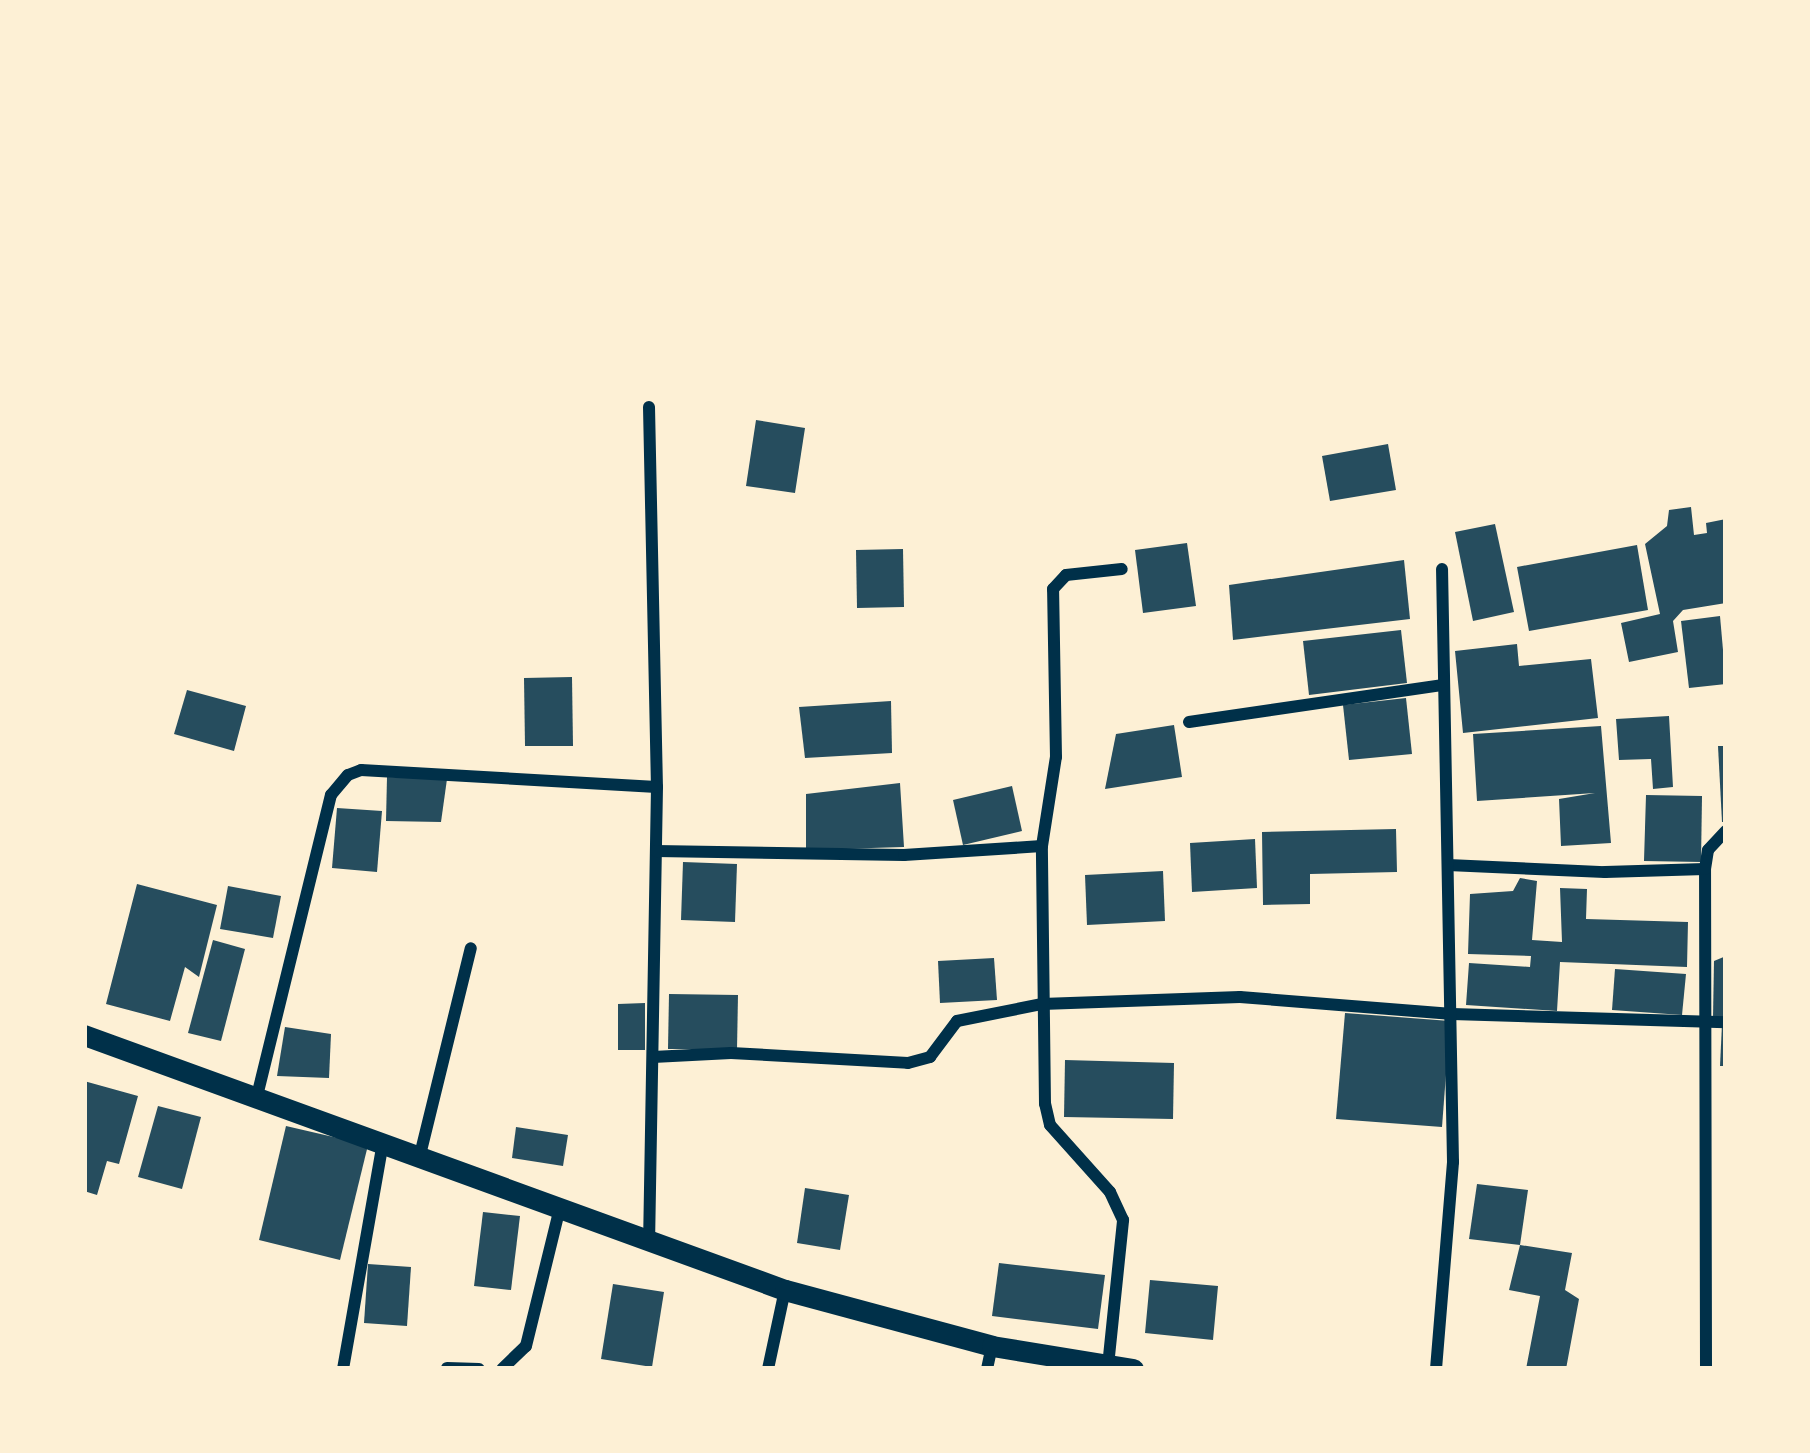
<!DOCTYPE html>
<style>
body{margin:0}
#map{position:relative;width:1810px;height:1453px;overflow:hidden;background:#fdf0d5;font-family:Cabin,sans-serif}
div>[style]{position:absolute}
.building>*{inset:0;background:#264d5e}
.minor>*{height:12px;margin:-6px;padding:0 6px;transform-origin:6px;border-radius:6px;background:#003049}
.tertiary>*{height:21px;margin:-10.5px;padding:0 10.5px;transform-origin:10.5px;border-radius:10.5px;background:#003049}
span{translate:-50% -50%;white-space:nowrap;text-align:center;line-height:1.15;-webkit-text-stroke:12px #fdf0d5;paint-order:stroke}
.frame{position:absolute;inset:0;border:87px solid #fdf0d5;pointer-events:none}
</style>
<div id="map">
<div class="building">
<i style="clip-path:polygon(756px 420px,805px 428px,795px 493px,746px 486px)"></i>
<i style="clip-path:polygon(1388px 444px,1396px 490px,1330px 501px,1322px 456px)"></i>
<i style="clip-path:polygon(1691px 507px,1694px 535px,1707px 533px,1706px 523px,1726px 519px,1726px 603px,1683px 610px,1673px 621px,1678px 652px,1629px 662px,1621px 623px,1660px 614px,1645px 544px,1667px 526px,1669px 510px)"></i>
<i style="clip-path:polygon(1495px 524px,1514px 612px,1473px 621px,1455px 532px)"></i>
<i style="clip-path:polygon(1187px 543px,1196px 606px,1143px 613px,1135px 550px)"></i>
<i style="clip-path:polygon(1637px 545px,1648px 610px,1529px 631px,1517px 567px)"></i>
<i style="clip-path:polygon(903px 549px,904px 607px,857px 608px,856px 550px)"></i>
<i style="clip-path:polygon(1404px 560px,1410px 619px,1233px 640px,1229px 585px)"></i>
<i style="clip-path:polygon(1720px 616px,1726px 684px,1689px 688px,1681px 621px)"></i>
<i style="clip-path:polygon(1401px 630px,1407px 683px,1309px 695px,1303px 641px)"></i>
<i style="clip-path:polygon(1517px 644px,1519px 666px,1591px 659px,1598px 718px,1463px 733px,1455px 651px)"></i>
<i style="clip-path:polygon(572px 677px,573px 746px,525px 746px,524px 678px)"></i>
<i style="clip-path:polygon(187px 690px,246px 706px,234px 751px,174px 734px)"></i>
<i style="clip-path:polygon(1406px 698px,1412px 754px,1349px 760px,1343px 705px)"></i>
<i style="clip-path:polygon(891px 701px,892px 753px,805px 758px,799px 707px)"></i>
<i style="clip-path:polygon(1669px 716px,1673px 787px,1653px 789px,1651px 759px,1619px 760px,1616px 719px)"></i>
<i style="clip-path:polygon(1174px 725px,1182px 777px,1105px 789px,1116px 734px)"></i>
<i style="clip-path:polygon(1601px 726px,1611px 843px,1561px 846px,1559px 799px,1595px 793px,1477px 801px,1473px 734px)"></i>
<i style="clip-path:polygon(1718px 746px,1726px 746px,1726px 822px,1722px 822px)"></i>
<i style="clip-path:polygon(387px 777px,447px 779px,441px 822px,386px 821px)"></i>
<i style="clip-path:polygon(900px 783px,904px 847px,806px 850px,806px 794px)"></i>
<i style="clip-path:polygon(1012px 786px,1022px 831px,963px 845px,953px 800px)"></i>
<i style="clip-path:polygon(1646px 795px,1702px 796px,1701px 862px,1644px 861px)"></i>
<i style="clip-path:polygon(337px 808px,382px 811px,377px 872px,332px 868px)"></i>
<i style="clip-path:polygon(1396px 829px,1397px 872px,1310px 874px,1310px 904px,1263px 905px,1262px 832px)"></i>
<i style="clip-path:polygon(1255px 839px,1257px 888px,1192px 892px,1190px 843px)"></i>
<i style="clip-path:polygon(683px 862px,737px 864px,735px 922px,681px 920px)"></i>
<i style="clip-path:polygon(1163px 871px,1165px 921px,1087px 925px,1085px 875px)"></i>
<i style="clip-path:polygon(1520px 878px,1537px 881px,1532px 940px,1562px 942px,1560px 888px,1587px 889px,1586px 919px,1688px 922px,1687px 967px,1560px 962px,1557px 1011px,1466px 1005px,1469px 963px,1530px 967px,1531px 956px,1468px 954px,1470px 894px,1513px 891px)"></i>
<i style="clip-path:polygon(137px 884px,217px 905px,199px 977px,185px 967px,170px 1021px,106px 1004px)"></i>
<i style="clip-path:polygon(228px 886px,281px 896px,273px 938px,220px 929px)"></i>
<i style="clip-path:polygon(213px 940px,245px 949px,221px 1041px,188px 1033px)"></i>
<i style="clip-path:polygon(1726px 956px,1726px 1018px,1713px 1018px,1714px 961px)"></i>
<i style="clip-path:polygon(994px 958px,997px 1000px,940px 1003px,938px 961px)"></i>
<i style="clip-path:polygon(1615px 969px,1686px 974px,1682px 1015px,1612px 1010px)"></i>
<i style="clip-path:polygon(669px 994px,738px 995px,737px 1049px,668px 1049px)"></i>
<i style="clip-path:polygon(645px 1003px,645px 1050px,618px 1050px,618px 1004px)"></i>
<i style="clip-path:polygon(1345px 1013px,1450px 1021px,1442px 1127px,1336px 1119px)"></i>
<i style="clip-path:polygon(1722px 1024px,1726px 1024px,1726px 1066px,1720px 1066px)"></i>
<i style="clip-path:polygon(285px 1027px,331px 1034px,329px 1078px,277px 1076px)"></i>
<i style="clip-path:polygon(1065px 1060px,1174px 1063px,1173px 1119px,1064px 1117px)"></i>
<i style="clip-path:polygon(84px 1081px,138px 1096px,119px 1164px,107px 1161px,97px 1195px,84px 1191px)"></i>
<i style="clip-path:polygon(158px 1106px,201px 1117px,182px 1189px,138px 1177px)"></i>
<i style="clip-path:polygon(286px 1126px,368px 1145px,340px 1260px,259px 1240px)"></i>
<i style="clip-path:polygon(516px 1127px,568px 1135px,563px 1166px,512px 1158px)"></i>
<i style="clip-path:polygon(1477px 1184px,1528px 1190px,1520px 1245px,1469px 1239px)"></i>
<i style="clip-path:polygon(805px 1188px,849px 1195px,840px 1250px,797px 1243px)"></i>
<i style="clip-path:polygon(483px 1212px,520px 1216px,511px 1290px,474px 1286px)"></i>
<i style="clip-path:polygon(1520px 1245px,1572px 1253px,1565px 1290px,1579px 1299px,1566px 1369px,1526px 1369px,1540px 1296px,1509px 1290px)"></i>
<i style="clip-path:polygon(999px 1263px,1105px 1275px,1098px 1329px,992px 1316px)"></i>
<i style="clip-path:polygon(368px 1264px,411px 1267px,407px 1326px,364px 1323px)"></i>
<i style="clip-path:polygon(1150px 1280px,1218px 1286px,1213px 1340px,1145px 1333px)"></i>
<i style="clip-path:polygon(613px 1284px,664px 1292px,652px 1367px,601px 1359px)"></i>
</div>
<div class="minor">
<i style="left:649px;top:407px;width:380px;rotate:88.8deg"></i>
<i style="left:657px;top:787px;width:452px;rotate:91deg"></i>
<i style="left:1189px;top:722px;width:257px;rotate:-8.3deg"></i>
<i style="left:656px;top:851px;width:248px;rotate:0.9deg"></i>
<i style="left:904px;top:855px;width:138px;rotate:-3.7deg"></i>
<i style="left:1448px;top:865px;width:157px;rotate:2.6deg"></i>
<i style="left:1605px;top:872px;width:100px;rotate:-1.7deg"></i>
<i style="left:653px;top:1057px;width:78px;rotate:-2.9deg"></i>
<i style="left:731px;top:1053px;width:177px;rotate:3.2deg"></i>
<i style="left:908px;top:1063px;width:23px;rotate:-15deg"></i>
<i style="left:930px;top:1057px;width:45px;rotate:-53.1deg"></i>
<i style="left:957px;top:1021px;width:87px;rotate:-11.3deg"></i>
<i style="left:1042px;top:1004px;width:198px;rotate:-2deg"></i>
<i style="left:1240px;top:997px;width:213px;rotate:4.6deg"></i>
<i style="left:1452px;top:1014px;width:274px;rotate:1.7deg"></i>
<i style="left:257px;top:1096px;width:310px;rotate:-76.2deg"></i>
<i style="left:331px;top:795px;width:26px;rotate:-50deg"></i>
<i style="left:348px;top:775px;width:14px;rotate:-21deg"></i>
<i style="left:361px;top:770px;width:296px;rotate:3.3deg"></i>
<i style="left:419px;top:1159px;width:217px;rotate:-76.2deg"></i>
<i style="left:1108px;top:1366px;width:147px;rotate:-84.1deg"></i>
<i style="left:1123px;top:1220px;width:31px;rotate:-115deg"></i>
<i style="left:1110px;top:1192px;width:90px;rotate:-131.8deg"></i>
<i style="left:1050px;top:1125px;width:22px;rotate:-103deg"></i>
<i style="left:1045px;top:1104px;width:258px;rotate:-90.7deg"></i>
<i style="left:1042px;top:846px;width:90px;rotate:-81.1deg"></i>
<i style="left:1056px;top:757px;width:168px;rotate:-91deg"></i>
<i style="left:1053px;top:589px;width:19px;rotate:-47deg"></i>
<i style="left:1066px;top:575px;width:56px;rotate:-6.1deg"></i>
<i style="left:447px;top:1368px;width:32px;rotate:2deg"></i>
<i style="left:343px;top:1369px;width:224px;rotate:-80deg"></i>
<i style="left:502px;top:1369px;width:33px;rotate:-44deg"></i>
<i style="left:526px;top:1346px;width:142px;rotate:-76.2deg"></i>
<i style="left:768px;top:1369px;width:81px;rotate:-77.9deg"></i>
<i style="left:987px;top:1369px;width:24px;rotate:-78deg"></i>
<i style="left:1436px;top:1369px;width:208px;rotate:-85.3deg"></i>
<i style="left:1453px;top:1162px;width:593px;rotate:-91.06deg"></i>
<i style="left:1706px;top:1369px;width:500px;rotate:-90.11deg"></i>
<i style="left:1705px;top:869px;width:19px;rotate:-81deg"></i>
<i style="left:1708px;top:850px;width:26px;rotate:-47deg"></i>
</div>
<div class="tertiary">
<i style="left:84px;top:1035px;width:746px;rotate:19.99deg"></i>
<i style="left:785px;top:1290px;width:214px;rotate:15.1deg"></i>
<i style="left:992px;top:1346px;width:143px;rotate:9.3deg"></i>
</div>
<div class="frame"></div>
</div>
